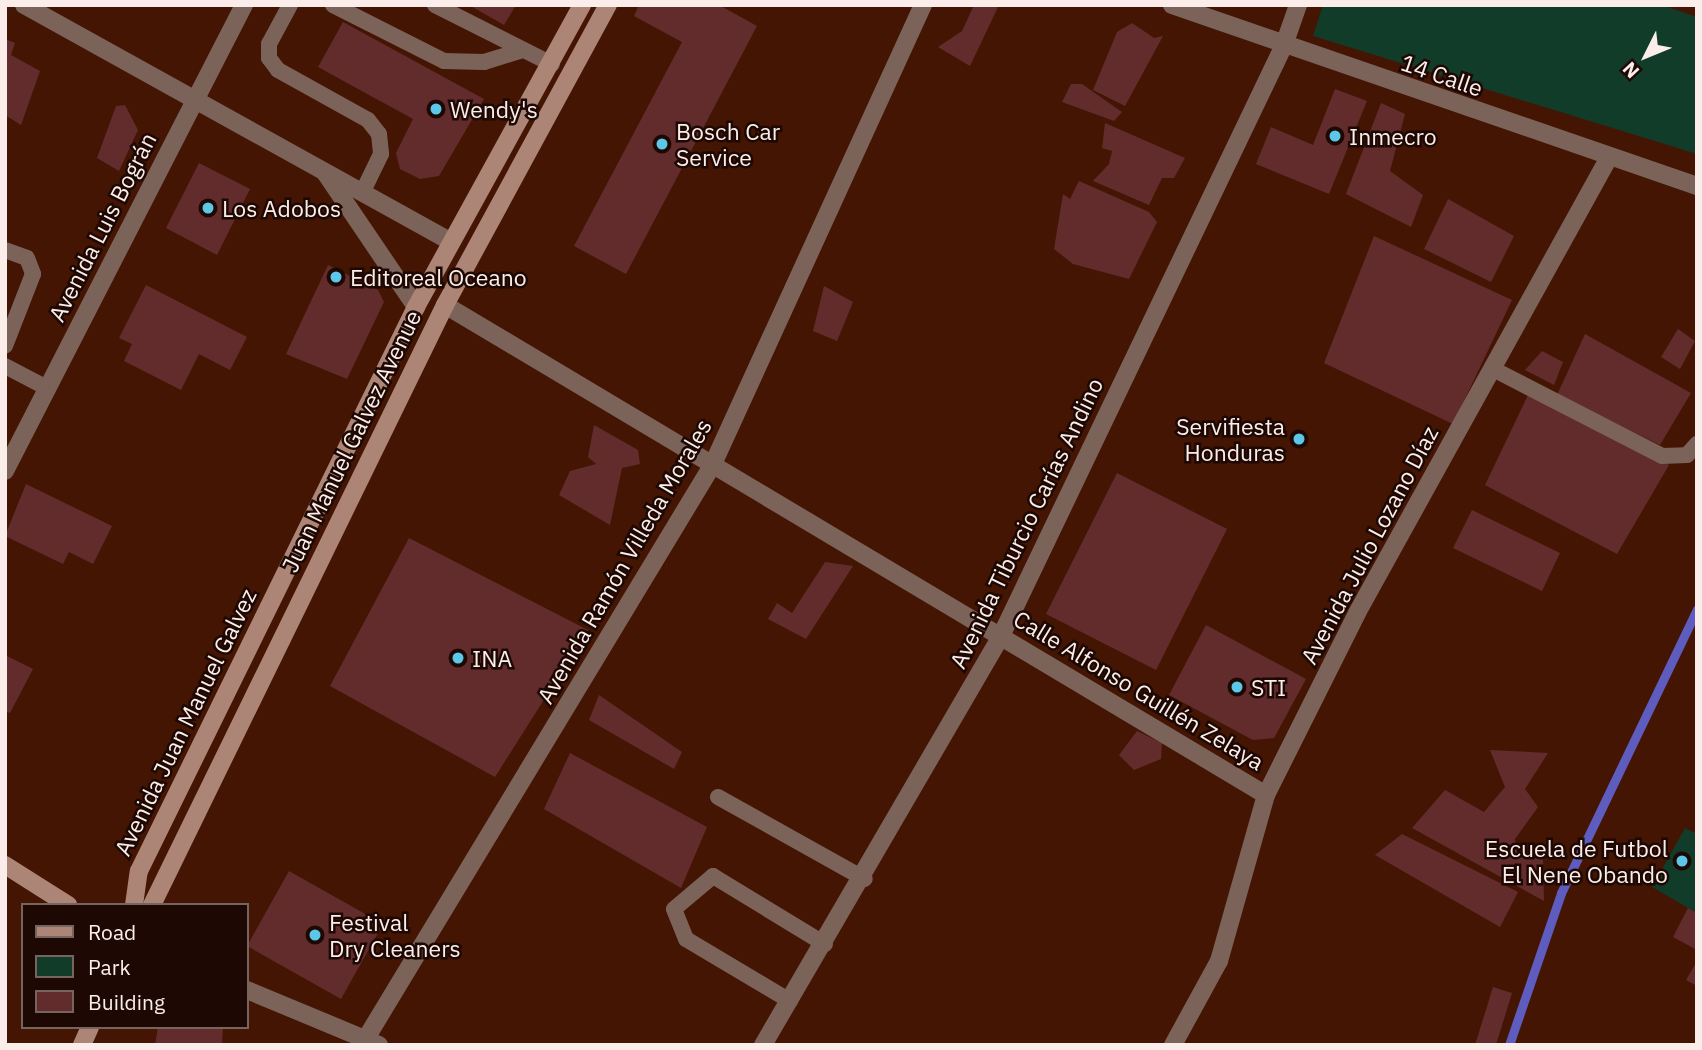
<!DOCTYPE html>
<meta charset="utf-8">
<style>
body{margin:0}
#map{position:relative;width:1702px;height:1050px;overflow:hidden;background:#441503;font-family:"IBM Plex Sans",sans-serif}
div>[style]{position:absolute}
.green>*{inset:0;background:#113c29}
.stream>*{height:9px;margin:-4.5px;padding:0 4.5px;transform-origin:4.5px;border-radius:4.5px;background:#5e5cbe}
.building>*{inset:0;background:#622c2d}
.lane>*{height:16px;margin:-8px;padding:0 8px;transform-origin:8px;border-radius:8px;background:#7b635a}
.street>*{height:18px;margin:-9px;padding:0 9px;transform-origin:9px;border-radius:9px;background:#7b635a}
.secondary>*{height:18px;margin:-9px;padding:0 9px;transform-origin:9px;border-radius:9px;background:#ac8577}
.dots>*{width:19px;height:19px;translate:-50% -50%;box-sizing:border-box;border:4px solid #1d0803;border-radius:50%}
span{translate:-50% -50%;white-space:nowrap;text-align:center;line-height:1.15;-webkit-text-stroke:5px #1d0803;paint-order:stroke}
.street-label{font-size:23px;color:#fbeeea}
.poi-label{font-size:23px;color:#fbeeea}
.left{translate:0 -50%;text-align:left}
.right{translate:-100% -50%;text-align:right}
.frame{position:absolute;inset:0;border:7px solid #fbeeea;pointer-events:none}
.legend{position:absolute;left:21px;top:903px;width:228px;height:126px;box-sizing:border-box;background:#1d0803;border:2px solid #76645f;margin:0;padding:9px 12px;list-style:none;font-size:21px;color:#fbeeea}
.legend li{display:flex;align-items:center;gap:14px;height:35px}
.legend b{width:35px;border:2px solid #76645f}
.north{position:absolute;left:1611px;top:21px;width:70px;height:70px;-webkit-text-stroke:5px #1d0803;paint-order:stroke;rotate:227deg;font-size:19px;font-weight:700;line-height:28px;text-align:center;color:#fbeeea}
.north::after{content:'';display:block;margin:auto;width:24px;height:32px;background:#fbeeea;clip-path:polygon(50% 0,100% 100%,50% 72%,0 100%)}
</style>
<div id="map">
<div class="green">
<i style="clip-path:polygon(1323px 5px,1662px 5px,1697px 17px,1697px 154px,1313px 36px)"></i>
<i style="clip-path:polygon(1685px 828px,1697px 834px,1697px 913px,1652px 887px)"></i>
</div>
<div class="stream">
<i style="left:1509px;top:1045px;width:161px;rotate:-71.1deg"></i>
<i style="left:1561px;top:893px;width:315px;rotate:-64.4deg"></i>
</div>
<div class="building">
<i style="clip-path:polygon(469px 5px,516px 5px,504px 25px)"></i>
<i style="clip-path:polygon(639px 5px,719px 5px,757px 26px,626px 274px,574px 246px,682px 42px,634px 16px)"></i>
<i style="clip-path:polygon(974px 5px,999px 5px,970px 66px,938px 47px,962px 31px)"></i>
<i style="clip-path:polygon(343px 22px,484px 99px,439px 176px,420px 179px,400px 169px,396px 153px,413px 119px,318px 67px)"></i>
<i style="clip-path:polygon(1132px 23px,1154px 38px,1163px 36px,1125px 106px,1093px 90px,1117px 32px)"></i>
<i style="clip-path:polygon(5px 39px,15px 43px,11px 55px,40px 71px,21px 125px,5px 115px)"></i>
<i style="clip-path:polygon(1071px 84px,1082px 84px,1122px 112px,1114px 121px,1062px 102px)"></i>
<i style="clip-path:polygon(1335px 89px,1367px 101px,1329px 194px,1256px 164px,1271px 127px,1313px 145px)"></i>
<i style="clip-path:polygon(1381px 103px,1405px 114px,1390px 171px,1423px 195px,1411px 227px,1346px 194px)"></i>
<i style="clip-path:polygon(125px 105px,138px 130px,119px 171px,97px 158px,116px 106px)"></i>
<i style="clip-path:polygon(1105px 123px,1185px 158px,1174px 178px,1162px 178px,1149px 205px,1093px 181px,1109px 164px,1112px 151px,1102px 148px)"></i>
<i style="clip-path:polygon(199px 163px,250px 189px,217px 255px,166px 228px)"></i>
<i style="clip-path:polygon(1079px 181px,1149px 212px,1157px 222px,1129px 279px,1073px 264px,1054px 249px,1063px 194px,1070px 199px)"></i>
<i style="clip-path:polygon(1448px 199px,1514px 236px,1491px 282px,1424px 249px)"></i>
<i style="clip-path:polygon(1374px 236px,1512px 300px,1453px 424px,1324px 363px)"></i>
<i style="clip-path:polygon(328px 265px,378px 290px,384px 302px,347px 379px,286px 354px)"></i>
<i style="clip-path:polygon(146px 285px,247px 337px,230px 370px,199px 354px,181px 390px,124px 361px,132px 344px,119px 338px)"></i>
<i style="clip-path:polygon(824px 286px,853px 302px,837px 341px,813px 331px)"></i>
<i style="clip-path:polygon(1678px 329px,1695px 341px,1680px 369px,1661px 357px)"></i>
<i style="clip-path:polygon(1585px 334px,1691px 393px,1660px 445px,1557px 395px)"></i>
<i style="clip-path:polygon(1542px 351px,1563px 362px,1554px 385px,1525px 370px)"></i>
<i style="clip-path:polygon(1528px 395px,1669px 465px,1617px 554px,1485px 485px)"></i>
<i style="clip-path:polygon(594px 425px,638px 450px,640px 464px,622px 468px,610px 525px,559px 495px,570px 471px,596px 464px,588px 457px)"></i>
<i style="clip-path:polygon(1117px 473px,1227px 529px,1156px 670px,1046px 614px)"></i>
<i style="clip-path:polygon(26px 484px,112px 526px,93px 564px,69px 552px,63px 564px,5px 536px)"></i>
<i style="clip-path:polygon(1472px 510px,1560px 553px,1542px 591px,1453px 548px)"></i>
<i style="clip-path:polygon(409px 538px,588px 630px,495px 777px,330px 686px)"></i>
<i style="clip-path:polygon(825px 562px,853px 566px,806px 639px,768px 619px,777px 603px,792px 613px)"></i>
<i style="clip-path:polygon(1206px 625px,1306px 679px,1274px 738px,1253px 740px,1169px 695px)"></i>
<i style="clip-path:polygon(5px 655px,33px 669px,10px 713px,5px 711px)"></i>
<i style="clip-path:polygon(599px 695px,682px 752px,674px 769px,589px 720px)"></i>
<i style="clip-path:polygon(1137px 731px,1162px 743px,1161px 759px,1134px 770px,1119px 755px)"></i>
<i style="clip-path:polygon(1490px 750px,1548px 753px,1525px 789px,1538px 807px,1515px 839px,1518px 856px,1543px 859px,1544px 901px,1412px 828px,1445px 790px,1484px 812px,1505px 787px)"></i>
<i style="clip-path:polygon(570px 753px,707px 827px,681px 888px,544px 809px)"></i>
<i style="clip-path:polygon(1402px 834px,1518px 892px,1500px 927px,1375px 855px)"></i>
<i style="clip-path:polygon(289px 871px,383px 924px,341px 999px,247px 946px)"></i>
<i style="clip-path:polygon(1688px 908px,1697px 913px,1697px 950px,1673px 937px)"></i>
<i style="clip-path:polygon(1697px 961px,1697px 986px,1686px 980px)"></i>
<i style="clip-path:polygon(1493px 987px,1512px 993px,1496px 1045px,1475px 1045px)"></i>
<i style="clip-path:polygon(158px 1027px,223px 1027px,222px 1045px,155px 1045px)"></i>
</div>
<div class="lane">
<i style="left:290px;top:5px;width:44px;rotate:118.3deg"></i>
<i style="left:269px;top:44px;width:14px;rotate:90deg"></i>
<i style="left:269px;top:58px;width:15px;rotate:53deg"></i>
<i style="left:278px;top:70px;width:103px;rotate:29.1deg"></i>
<i style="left:368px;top:120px;width:18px;rotate:52deg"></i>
<i style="left:379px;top:134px;width:20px;rotate:84deg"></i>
<i style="left:381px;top:154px;width:41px;rotate:115.9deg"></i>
<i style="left:333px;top:5px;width:124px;rotate:26.8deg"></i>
<i style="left:444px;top:61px;width:40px;rotate:1.4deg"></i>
<i style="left:484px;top:62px;width:41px;rotate:-17.1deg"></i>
<i style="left:435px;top:5px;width:131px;rotate:26.8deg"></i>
<i style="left:5px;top:250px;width:23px;rotate:20deg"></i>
<i style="left:27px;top:258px;width:17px;rotate:69deg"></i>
<i style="left:33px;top:274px;width:77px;rotate:111.3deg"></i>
<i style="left:5px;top:366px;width:47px;rotate:27.6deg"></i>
<i style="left:1493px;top:369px;width:190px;rotate:27.2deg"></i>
<i style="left:1662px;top:456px;width:25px;rotate:-2deg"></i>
<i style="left:1687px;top:455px;width:15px;rotate:-48deg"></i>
<i style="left:718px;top:797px;width:168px;rotate:29.2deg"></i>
<i style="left:790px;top:1001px;width:121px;rotate:-149.2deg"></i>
<i style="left:686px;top:939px;width:32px;rotate:-112deg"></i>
<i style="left:674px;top:909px;width:51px;rotate:-40.2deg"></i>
<i style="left:713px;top:876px;width:131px;rotate:31.3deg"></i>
</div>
<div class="street">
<i style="left:24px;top:5px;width:488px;rotate:29deg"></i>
<i style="left:1172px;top:5px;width:555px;rotate:19.02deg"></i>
<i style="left:326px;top:174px;width:161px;rotate:55.9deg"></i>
<i style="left:445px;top:305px;width:956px;rotate:30.83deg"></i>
<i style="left:5px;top:471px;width:524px;rotate:-62.85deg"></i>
<i style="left:247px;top:990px;width:143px;rotate:22.6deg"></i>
<i style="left:362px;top:1045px;width:679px;rotate:-58.86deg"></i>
<i style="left:713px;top:464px;width:505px;rotate:-65.42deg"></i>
<i style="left:763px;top:1045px;width:473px;rotate:-59.8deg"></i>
<i style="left:1001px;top:636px;width:655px;rotate:-64.41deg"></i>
<i style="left:1284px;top:45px;width:42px;rotate:-70.7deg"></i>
<i style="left:1173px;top:1045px;width:96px;rotate:-61.3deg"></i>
<i style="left:1219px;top:961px;width:173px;rotate:-74.2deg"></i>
<i style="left:1266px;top:795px;width:203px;rotate:-63.4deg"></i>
<i style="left:1357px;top:613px;width:519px;rotate:-61.06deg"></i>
</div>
<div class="secondary">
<i style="left:5px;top:865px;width:75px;rotate:32.4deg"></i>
<i style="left:134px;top:905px;width:34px;rotate:-82deg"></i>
<i style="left:139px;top:871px;width:628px;rotate:-63.84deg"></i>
<i style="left:416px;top:307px;width:345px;rotate:-61.2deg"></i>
<i style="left:152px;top:905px;width:668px;rotate:-63.97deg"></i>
<i style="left:445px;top:305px;width:341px;rotate:-61.5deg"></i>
<i style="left:82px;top:1045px;width:20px;rotate:-66deg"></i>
</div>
<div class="dots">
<i style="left:436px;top:109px;background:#5cc7e8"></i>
<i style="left:1335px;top:136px;background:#5cc7e8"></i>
<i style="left:662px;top:144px;background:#5cc7e8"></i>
<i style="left:208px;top:208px;background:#5cc7e8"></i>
<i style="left:336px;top:277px;background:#5cc7e8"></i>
<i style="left:1299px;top:439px;background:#5cc7e8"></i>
<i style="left:458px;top:658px;background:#5cc7e8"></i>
<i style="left:1237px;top:687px;background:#5cc7e8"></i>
<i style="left:1682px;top:861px;background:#5cc7e8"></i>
<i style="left:315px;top:935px;background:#5cc7e8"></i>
</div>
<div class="street-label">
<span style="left:1442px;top:75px;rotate:19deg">14 Calle</span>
<span style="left:102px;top:227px;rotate:-63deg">Avenida Luis Bográn</span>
<span style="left:351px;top:441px;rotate:-64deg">Juan Manuel Galvez Avenue</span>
<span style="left:1026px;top:523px;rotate:-64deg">Avenida Tiburcio Carías Andino</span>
<span style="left:1369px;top:545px;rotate:-62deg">Avenida Julio Lozano Díaz</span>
<span style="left:624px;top:561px;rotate:-60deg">Avenida Ramón Villeda Morales</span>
<span style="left:1139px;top:690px;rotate:31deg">Calle Alfonso Guillén Zelaya</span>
<span style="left:185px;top:722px;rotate:-64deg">Avenida Juan Manuel Galvez</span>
</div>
<div class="poi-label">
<span class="left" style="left:450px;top:109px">Wendy's</span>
<span class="left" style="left:676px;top:144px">Bosch Car<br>Service</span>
<span class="left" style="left:1349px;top:136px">Inmecro</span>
<span class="left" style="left:222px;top:208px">Los Adobos</span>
<span class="left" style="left:350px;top:277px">Editoreal Oceano</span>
<span class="right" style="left:1285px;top:439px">Servifiesta<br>Honduras</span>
<span class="left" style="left:472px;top:658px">INA</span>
<span class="left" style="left:1251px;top:687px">STI</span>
<span class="right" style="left:1668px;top:861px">Escuela de Futbol<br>El Nene Obando</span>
<span class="left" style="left:329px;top:935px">Festival<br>Dry Cleaners</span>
</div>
<div class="frame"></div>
<ul class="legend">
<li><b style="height:9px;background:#ac8577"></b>Road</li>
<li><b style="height:19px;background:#113c29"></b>Park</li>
<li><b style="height:19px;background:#622c2d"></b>Building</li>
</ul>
<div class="north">N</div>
</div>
